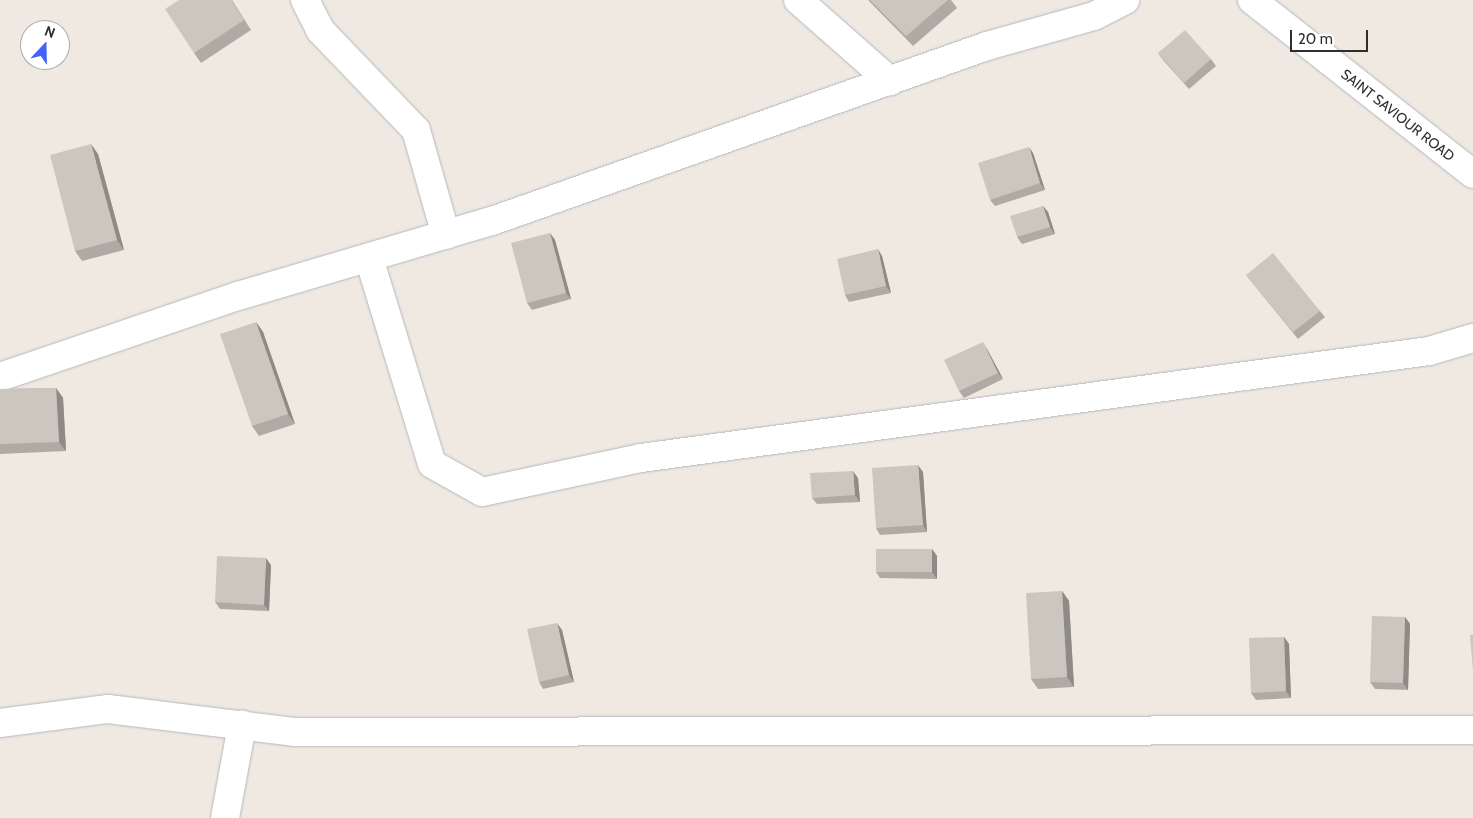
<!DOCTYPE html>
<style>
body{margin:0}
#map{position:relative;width:1473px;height:818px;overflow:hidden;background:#efe9e1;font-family:Cabin,sans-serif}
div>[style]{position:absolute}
.roads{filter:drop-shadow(0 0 1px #b4b7c1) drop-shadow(0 0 1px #b4b7c1)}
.minor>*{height:28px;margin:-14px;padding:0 14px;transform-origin:14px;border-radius:14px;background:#fff}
.wall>*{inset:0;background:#afaba4}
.shaded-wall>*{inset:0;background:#8e8b86}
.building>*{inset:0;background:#cbc7bf}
span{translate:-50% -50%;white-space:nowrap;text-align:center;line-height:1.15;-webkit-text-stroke:4px #fff;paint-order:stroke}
.street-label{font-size:14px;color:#2e2e2e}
.north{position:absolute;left:20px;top:20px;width:50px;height:50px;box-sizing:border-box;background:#fff;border:1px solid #ababab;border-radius:50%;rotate:21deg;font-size:14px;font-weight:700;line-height:20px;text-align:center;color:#2e2e2e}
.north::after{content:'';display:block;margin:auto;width:18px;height:22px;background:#4264fb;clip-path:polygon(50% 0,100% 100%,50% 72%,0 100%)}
.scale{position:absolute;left:1290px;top:30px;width:78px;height:22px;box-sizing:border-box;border:2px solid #2e2e2e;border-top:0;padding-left:6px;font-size:15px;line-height:18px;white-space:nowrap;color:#2e2e2e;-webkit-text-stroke:4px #fff;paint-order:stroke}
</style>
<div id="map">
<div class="roads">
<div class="minor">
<i style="left:305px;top:0;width:34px;rotate:63deg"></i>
<i style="left:320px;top:30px;width:139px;rotate:46.2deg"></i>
<i style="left:416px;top:130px;width:109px;rotate:74.1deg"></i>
<i style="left:798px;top:0;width:123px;rotate:41.4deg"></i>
<i style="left:1252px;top:0;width:281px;rotate:38.2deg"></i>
<i style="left:369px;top:258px;width:215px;rotate:73deg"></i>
<i style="left:432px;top:464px;width:57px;rotate:29.2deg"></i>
<i style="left:482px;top:492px;width:163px;rotate:-12.1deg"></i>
<i style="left:641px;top:458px;width:795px;rotate:-7.73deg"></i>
<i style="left:1429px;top:351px;width:46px;rotate:-16.5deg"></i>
<i style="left:0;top:377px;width:251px;rotate:-18.8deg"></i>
<i style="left:238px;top:296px;width:265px;rotate:-16.5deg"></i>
<i style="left:492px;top:221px;width:525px;rotate:-19.47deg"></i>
<i style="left:987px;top:46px;width:111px;rotate:-15.7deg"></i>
<i style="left:1094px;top:16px;width:35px;rotate:-27deg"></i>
<i style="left:0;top:723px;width:109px;rotate:-7.4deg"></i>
<i style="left:108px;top:709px;width:189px;rotate:7deg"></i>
<i style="left:296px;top:732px;width:1177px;rotate:-0.1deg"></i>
<i style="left:225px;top:818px;width:95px;rotate:-79.6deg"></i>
</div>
</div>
<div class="wall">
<i style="clip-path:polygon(232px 0,251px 30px,201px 63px,194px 53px)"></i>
<i style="clip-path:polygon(868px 0,951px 0,957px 8px,913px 46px)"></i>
<i style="clip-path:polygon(1158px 53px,1211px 59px,1216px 66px,1189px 89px,1163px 60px)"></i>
<i style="clip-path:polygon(1033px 153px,1045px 190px,995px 206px,990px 200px)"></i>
<i style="clip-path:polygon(98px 154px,124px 250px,82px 261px,75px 251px)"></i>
<i style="clip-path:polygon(1043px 206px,1048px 212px,1055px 234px,1022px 244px,1017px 237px)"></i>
<i style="clip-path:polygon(550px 233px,555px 240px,571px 299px,532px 310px,527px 303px)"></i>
<i style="clip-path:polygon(882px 256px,891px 293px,849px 302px,845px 295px)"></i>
<i style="clip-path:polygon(1246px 275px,1320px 311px,1325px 317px,1298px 339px)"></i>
<i style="clip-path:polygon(256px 322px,263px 332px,295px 424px,259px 436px,252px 426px)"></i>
<i style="clip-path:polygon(987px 349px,1003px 379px,964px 398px,959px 391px)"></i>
<i style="clip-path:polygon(56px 388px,63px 398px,66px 451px,0 454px,0 389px)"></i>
<i style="clip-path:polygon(923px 472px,927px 532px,880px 535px,876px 528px)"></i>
<i style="clip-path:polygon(858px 478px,860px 502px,817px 504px,812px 498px)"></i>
<i style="clip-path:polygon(932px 549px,937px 556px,937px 579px,880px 578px,876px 572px)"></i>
<i style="clip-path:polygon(271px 565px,269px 611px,220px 609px,215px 602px)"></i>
<i style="clip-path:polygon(1062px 591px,1069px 601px,1074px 687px,1038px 689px,1031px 679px)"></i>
<i style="clip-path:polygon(1405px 617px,1410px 624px,1408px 690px,1375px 689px,1370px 682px)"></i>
<i style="clip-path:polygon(562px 630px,574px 682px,543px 689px,539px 682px)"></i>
<i style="clip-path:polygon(1284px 637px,1289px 644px,1291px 698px,1256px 700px,1251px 693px)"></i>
</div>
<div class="shaded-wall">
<i style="clip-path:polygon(91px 144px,98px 154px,124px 250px,117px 240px)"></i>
<i style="clip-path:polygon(1029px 147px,1033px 153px,1045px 190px,1040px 183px)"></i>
<i style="clip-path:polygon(1043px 206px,1048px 212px,1055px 234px,1050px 227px)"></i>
<i style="clip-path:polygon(550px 233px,555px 240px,571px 299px,566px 293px)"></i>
<i style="clip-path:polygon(878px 249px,882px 256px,891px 293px,886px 286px)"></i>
<i style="clip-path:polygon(256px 322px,263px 332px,295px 424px,288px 414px)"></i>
<i style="clip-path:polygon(983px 342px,987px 349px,1003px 379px,998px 373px)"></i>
<i style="clip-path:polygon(56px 388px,63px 398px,66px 451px,59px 442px)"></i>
<i style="clip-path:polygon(918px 465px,923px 472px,927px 532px,923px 525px)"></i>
<i style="clip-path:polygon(853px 471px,858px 478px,860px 502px,855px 495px)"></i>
<i style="clip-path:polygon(932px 549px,937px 556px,937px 579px,932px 572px)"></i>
<i style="clip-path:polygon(266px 558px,271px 565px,269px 611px,264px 605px)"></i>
<i style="clip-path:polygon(1062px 591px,1069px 601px,1074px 687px,1067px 677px)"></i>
<i style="clip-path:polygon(1405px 617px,1410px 624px,1408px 690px,1403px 683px)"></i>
<i style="clip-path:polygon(557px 623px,562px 630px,574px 682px,569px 675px)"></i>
<i style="clip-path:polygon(1284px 637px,1289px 644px,1291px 698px,1286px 691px)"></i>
</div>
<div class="building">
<i style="clip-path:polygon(179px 0,231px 0,244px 20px,194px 53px,165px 9px)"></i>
<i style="clip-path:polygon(870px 0,948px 0,906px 36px)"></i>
<i style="clip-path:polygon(1185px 30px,1211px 59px,1184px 83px,1158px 53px)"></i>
<i style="clip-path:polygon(91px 144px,117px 240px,75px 251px,50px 155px)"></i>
<i style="clip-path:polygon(1029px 147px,1040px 183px,990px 200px,978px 163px)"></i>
<i style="clip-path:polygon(1043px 206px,1050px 227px,1017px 237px,1010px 216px)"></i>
<i style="clip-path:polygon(550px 233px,566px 293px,527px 303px,511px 243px)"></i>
<i style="clip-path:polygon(878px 249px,886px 286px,845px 295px,837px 259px)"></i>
<i style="clip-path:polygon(1273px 253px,1320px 311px,1293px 332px,1246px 275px)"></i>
<i style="clip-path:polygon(256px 322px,288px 414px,252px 426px,220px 334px)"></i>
<i style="clip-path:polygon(983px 342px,998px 373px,959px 391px,944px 360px)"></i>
<i style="clip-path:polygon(56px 388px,59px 442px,0 444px,0 389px)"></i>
<i style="clip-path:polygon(918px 465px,923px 525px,876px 528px,872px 468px)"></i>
<i style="clip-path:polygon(853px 471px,855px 495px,812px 498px,810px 473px)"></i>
<i style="clip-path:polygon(876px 549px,932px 549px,932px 572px,876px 572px)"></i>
<i style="clip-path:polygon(217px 556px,266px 558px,264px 605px,215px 602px)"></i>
<i style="clip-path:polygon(1062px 591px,1067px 677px,1031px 679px,1026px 593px)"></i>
<i style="clip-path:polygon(1372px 616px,1405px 617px,1403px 683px,1370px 682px)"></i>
<i style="clip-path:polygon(557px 623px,569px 675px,539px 682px,527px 629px)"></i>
<i style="clip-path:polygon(1470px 635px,1473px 635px,1473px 672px)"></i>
<i style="clip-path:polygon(1284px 637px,1286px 691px,1251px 693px,1249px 638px)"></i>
</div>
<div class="street-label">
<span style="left:1398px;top:115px;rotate:38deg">SAINT SAVIOUR ROAD</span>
</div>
<div class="north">N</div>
<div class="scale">20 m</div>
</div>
